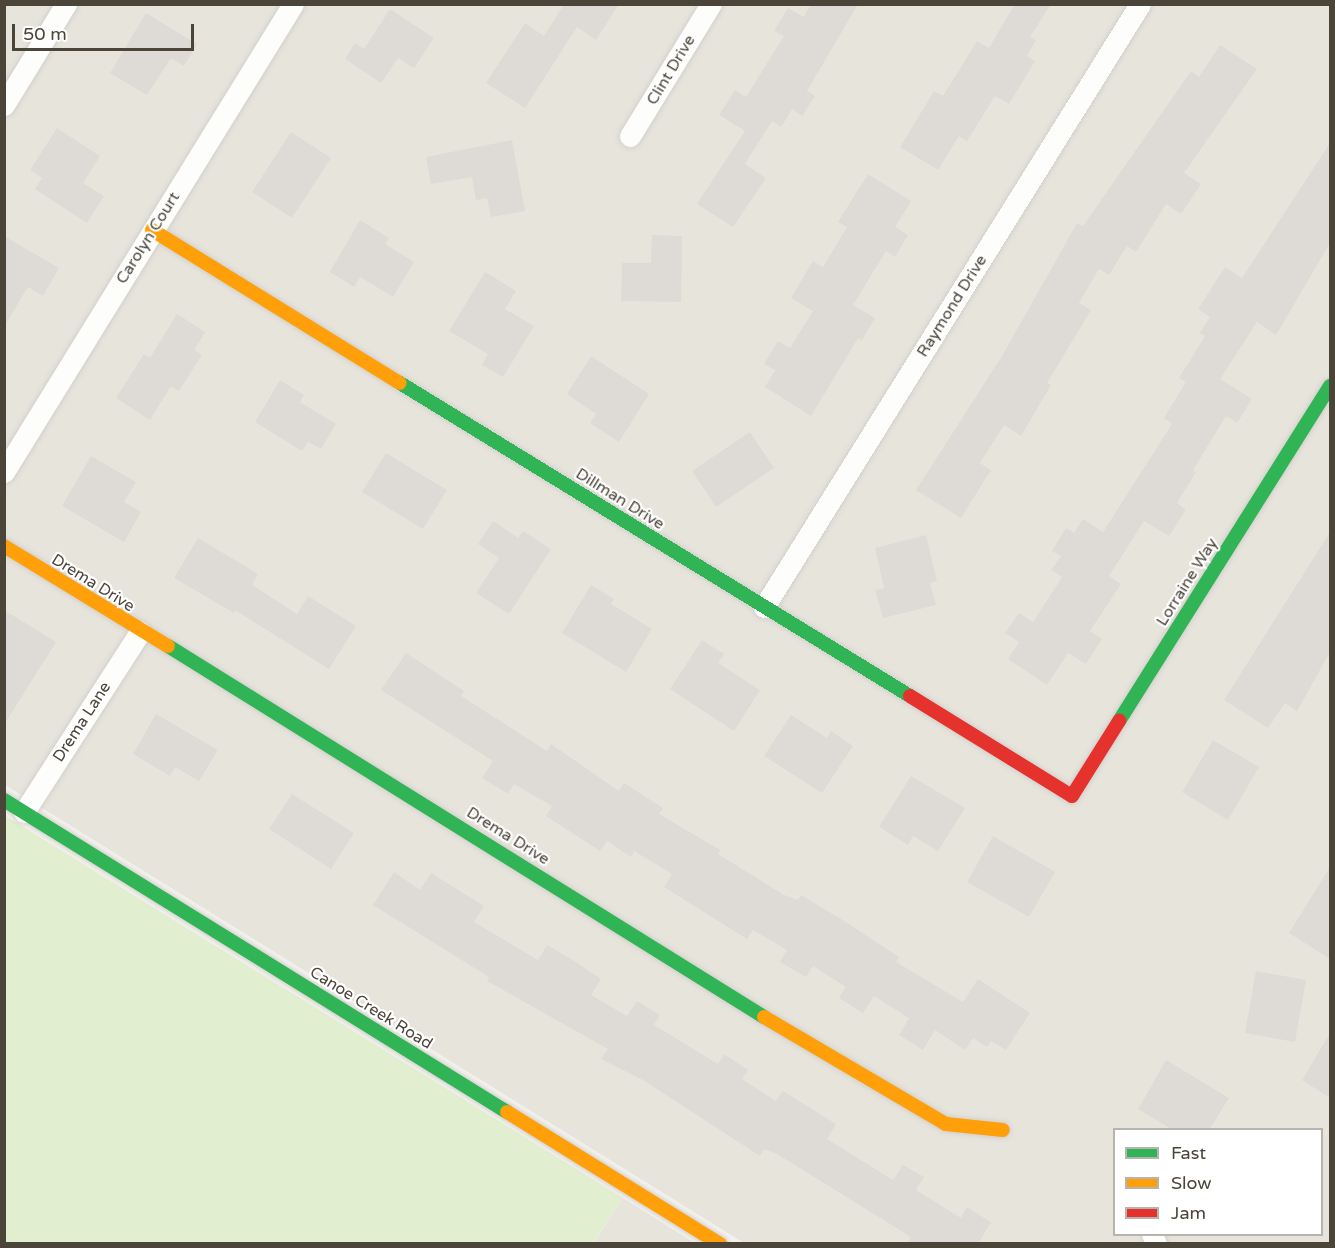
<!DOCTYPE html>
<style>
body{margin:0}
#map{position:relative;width:1335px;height:1248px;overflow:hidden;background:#f4f2ee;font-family:"Varela Round",sans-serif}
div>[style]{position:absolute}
.residential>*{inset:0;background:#e7e4dc}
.green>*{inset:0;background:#e1eecf}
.building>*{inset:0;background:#dedbd6}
.roads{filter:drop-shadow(0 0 2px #d2d0cb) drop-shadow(0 0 2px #d2d0cb)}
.street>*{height:21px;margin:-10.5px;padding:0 10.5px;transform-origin:10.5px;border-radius:10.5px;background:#fdfdfc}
.fast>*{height:14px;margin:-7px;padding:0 7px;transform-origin:7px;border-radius:7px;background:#30b455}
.slow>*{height:14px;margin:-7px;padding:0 7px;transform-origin:7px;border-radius:7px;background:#ff9f0a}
.jam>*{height:14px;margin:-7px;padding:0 7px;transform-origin:7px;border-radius:7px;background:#e5322d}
span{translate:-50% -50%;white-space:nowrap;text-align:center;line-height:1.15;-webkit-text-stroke:4.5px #fff;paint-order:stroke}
.street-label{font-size:16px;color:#4b4439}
.frame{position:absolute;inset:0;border:6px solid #4b4439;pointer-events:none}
.legend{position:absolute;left:1113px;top:1128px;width:210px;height:108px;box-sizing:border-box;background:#fff;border:2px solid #b7b4b0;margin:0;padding:8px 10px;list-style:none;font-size:18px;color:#4b4439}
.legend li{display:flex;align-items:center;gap:12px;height:30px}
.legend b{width:30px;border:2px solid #b7b4b0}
.scale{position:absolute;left:12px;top:24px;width:182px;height:27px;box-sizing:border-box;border:3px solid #4b4439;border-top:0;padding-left:8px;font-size:18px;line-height:21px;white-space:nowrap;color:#4b4439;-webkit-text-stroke:4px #fff;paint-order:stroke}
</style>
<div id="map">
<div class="residential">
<i style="clip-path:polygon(evenodd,4px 5px,1330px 5px,1330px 1243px,744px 1243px,5px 785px,4px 5px,1114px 1130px,1322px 1130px,1322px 1234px,1114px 1234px,1114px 1130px)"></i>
<i style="clip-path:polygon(623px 1198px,696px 1244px,593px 1244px)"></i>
</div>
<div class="green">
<i style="clip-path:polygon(4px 815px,623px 1198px,593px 1243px,5px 1243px)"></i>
</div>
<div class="building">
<i style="clip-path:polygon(564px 4px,619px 4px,596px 40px,577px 27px,525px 108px,486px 83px,525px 23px,544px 36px)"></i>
<i style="clip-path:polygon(811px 4px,858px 4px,807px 91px,815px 96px,802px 116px,792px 109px,781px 127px,772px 121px,745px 164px,766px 178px,733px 227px,697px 204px,745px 131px,719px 115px,735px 90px,746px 97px,784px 36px,774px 31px,788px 8px,804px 17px)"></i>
<i style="clip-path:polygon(1015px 4px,1051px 4px,1030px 37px,1036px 40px,1027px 56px,1035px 61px,1009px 104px,995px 96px,967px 141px,959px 136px,938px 170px,900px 147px,934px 91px,943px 96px,977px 41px,989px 48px)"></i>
<i style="clip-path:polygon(390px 9px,434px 38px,414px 68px,398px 58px,381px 83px,345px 59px,355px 43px,364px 49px)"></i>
<i style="clip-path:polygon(146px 13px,197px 44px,184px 66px,171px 58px,147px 95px,110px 73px)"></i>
<i style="clip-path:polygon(1220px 45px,1257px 69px,1184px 173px,1201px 184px,1181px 214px,1166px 204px,1136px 252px,1127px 246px,1109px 275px,1099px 269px,1079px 303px,1091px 310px,1047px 383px,1051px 385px,1021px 436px,1004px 425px,980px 463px,991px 470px,961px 518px,916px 490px,1002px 356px,1077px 223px,1083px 226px,1191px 71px,1199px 77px)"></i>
<i style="clip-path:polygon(57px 128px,100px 156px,83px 183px,104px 196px,87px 223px,35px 189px,42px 178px,30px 170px)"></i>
<i style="clip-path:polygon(291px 132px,331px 158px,292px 218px,252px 192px)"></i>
<i style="clip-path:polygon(512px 140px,525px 211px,491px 217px,487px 198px,476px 200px,472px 177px,431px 184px,426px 157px)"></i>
<i style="clip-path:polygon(1330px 143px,1330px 243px,1276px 335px,1257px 322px,1220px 379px,1252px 399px,1237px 423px,1226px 416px,1193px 470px,1196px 472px,1177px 503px,1186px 510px,1169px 536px,1144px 521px,1109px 576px,1121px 584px,1090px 631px,1102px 639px,1086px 664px,1068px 653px,1047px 685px,1008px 659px,1019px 642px,1005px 633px,1019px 613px,1033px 622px,1062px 577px,1051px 570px,1061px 556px,1052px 551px,1066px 528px,1074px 533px,1083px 519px,1103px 532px,1172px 424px,1164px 418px,1186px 382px,1179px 378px,1205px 336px,1200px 333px,1210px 317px,1198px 309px,1225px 267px,1242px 278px)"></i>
<i style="clip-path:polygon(868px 174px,911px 201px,895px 227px,908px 235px,895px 257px,886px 251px,853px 305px,875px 318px,862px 340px,858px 338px,811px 416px,765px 387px,775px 370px,764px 364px,778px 341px,790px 348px,813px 311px,791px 298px,813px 261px,823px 267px,847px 227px,838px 222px)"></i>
<i style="clip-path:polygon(360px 220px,389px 238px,385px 244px,414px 262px,393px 297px,360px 277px,354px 287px,330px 272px)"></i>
<i style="clip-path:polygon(652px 235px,682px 236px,681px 302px,621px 301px,622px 263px,651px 263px)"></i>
<i style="clip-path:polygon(4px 236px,59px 268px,43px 296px,28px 287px,4px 327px)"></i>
<i style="clip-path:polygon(485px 272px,516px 291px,505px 309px,534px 326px,503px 377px,482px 365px,488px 354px,449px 331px)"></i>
<i style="clip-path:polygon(177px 314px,205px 332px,194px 350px,202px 355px,179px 391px,171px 386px,150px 420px,116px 398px,144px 354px,150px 358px)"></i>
<i style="clip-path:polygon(591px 356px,649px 394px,619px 442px,590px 423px,596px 414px,567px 394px)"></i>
<i style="clip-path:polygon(280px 380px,304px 395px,300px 402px,336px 424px,321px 449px,308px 442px,302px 451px,255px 422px)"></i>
<i style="clip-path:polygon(750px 432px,774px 468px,716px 507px,692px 471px)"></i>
<i style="clip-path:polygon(386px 453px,447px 490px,423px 529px,362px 492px)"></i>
<i style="clip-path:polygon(91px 456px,136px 482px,124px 502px,141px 512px,124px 542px,62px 506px)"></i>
<i style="clip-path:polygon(493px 521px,518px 538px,523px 531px,551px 549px,509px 614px,476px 593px,499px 558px,478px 544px)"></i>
<i style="clip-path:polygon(1330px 532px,1330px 652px,1297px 711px,1285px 703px,1268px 728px,1224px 700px)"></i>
<i style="clip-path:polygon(926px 535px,937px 581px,930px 583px,936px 605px,883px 618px,875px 590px,884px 588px,875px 548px)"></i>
<i style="clip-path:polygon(198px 538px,258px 574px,252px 585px,297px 614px,308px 596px,356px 626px,329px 669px,235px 610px,234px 613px,174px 578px)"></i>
<i style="clip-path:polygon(591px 585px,614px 599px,611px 604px,652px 629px,626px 672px,562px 633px)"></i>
<i style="clip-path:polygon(4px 610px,56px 642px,4px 725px)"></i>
<i style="clip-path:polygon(702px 640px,724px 654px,718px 663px,760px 690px,734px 731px,670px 689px)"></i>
<i style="clip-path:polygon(406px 653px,464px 691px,461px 696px,547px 751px,551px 744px,619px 791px,624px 783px,663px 808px,659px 814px,720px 850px,718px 854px,784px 895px,798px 900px,801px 895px,841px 919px,899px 957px,896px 962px,963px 1002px,978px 979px,1030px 1013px,1006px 1050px,991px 1041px,987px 1047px,973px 1038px,965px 1050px,935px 1030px,923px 1050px,899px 1035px,909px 1018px,874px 996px,863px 1013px,839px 998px,846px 987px,813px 966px,806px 977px,780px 962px,787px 950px,753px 930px,747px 939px,664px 887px,672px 874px,634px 851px,631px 857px,607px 841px,600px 851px,546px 816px,552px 806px,514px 784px,508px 794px,482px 778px,493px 761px,381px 690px)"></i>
<i style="clip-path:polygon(156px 714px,218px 750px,199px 781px,175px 767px,170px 776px,133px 754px)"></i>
<i style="clip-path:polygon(791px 715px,827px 738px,831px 731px,853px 746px,822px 793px,764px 756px)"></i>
<i style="clip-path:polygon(1213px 740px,1259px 767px,1228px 820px,1182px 792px)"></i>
<i style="clip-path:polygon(911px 776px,965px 808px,938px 851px,913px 836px,908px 845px,879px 827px)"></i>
<i style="clip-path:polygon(292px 794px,354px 833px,331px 869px,269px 829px)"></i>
<i style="clip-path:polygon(993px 836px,1055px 872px,1029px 917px,967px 882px)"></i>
<i style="clip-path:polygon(1330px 867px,1330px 959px,1289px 933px)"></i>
<i style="clip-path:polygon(394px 872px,420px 890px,431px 873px,484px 906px,474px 922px,538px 960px,547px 945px,571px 959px,601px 979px,591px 995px,627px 1016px,637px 1001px,660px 1015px,654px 1025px,718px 1064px,724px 1054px,748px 1070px,742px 1079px,776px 1101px,783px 1091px,836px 1124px,827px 1139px,893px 1180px,903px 1165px,924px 1177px,916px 1190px,961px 1218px,967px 1207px,991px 1222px,978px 1244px,907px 1244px,911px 1237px,777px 1154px,764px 1149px,760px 1156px,643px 1080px,601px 1059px,608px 1049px,487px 981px,489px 977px,373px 905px)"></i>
<i style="clip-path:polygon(1256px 971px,1306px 980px,1295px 1042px,1245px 1033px)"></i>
<i style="clip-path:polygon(1330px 1033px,1330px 1098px,1302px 1080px)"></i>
<i style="clip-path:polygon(1166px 1060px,1229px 1098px,1209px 1130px,1173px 1130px,1138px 1109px)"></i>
</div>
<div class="roads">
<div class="street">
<i style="left:4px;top:105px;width:119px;rotate:-58.5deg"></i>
<i style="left:630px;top:136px;width:155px;rotate:-58.5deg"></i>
<i style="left:4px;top:472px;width:550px;rotate:-58.3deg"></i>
<i style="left:764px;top:607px;width:711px;rotate:-58.05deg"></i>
<i style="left:24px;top:812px;width:214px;rotate:-57.2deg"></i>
<i style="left:1152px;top:1234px;width:11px;rotate:68deg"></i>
</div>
<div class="fast">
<i style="left:400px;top:383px;width:598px;rotate:31.54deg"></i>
<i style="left:168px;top:646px;width:702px;rotate:31.9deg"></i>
<i style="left:1119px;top:721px;width:396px;rotate:-57.8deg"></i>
<i style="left:4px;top:800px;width:592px;rotate:31.81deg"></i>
</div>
<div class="slow">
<i style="left:152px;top:230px;width:291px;rotate:31.7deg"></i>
<i style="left:4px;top:546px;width:192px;rotate:31.4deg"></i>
<i style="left:764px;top:1017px;width:211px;rotate:30.5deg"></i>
<i style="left:946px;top:1124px;width:57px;rotate:6deg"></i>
<i style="left:507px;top:1112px;width:251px;rotate:31.8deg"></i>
</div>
<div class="jam">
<i style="left:910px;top:696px;width:190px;rotate:31.7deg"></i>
<i style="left:1072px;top:796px;width:89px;rotate:-57.9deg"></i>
</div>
</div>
<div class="street-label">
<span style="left:671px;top:70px;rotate:-59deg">Clint Drive</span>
<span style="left:148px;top:238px;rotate:-58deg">Carolyn Court</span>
<span style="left:952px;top:306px;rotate:-58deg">Raymond Drive</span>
<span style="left:620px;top:499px;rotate:32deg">Dillman Drive</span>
<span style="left:1187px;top:582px;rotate:-58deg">Lorraine Way</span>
<span style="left:93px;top:583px;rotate:32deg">Drema Drive</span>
<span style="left:82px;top:722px;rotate:-57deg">Drema Lane</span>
<span style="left:508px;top:836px;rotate:32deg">Drema Drive</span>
<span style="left:371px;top:1008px;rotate:32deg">Canoe Creek Road</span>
</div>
<div class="frame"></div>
<ul class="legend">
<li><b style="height:8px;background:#30b455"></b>Fast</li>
<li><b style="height:8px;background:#ff9f0a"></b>Slow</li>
<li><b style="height:8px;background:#e5322d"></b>Jam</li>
</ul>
<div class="scale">50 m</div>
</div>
